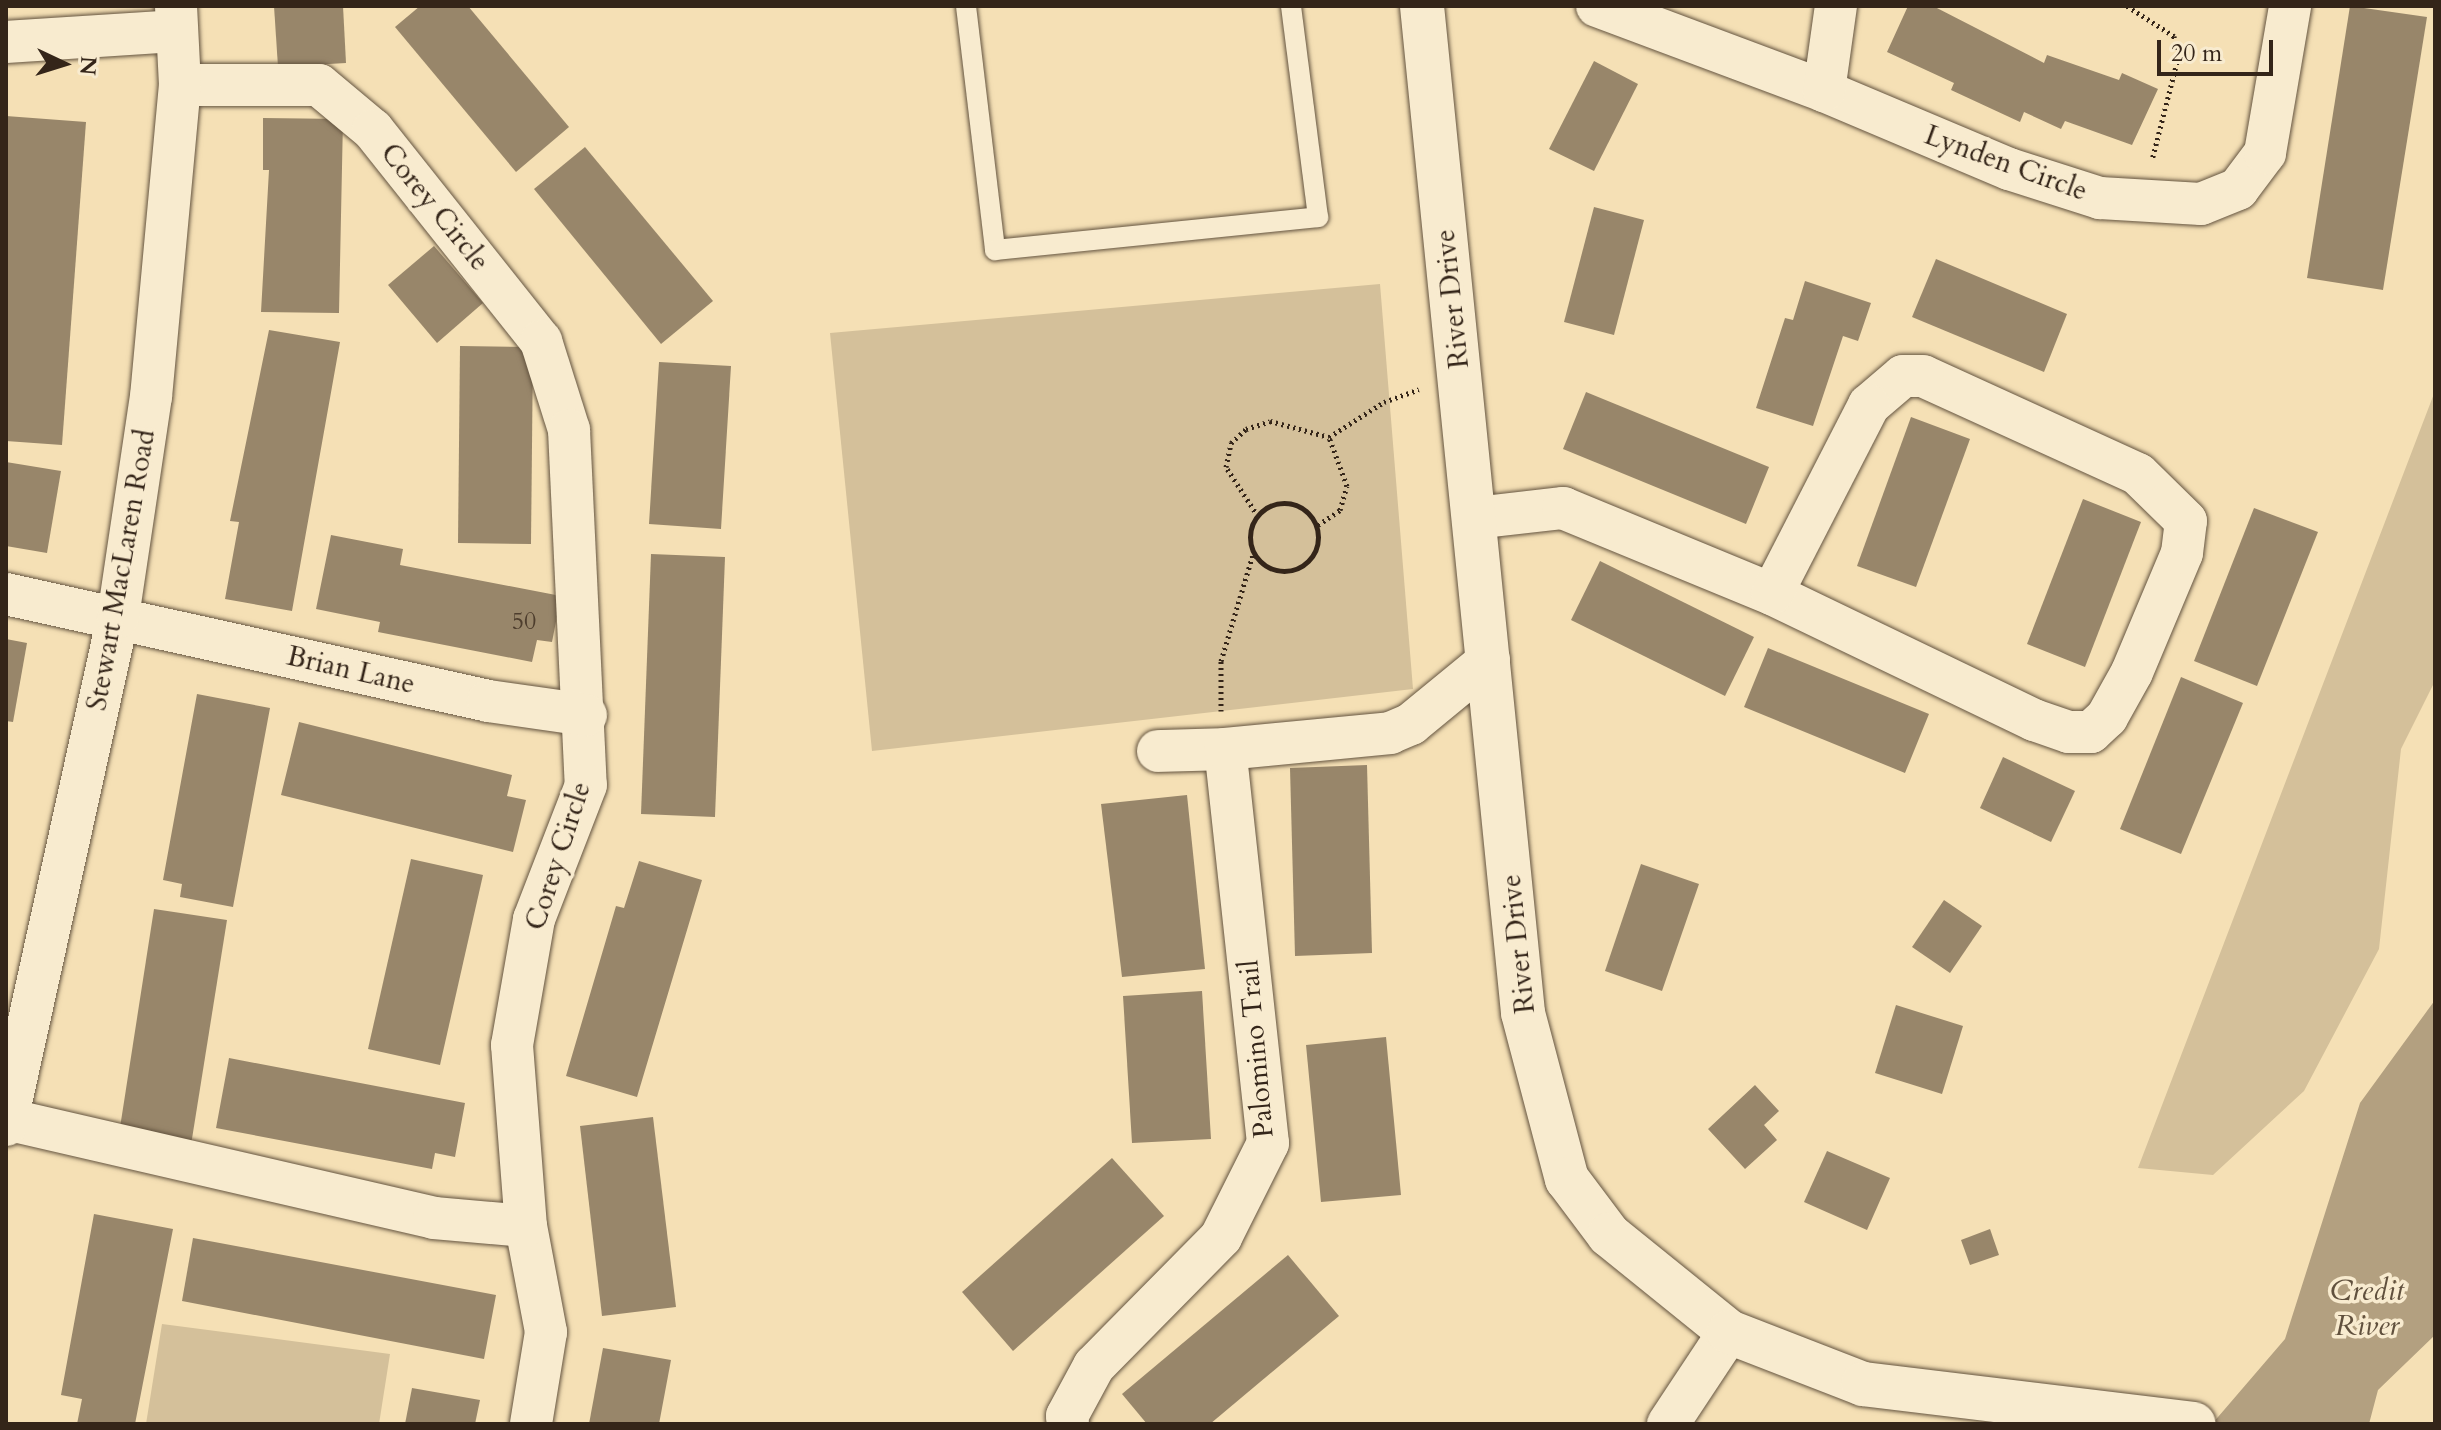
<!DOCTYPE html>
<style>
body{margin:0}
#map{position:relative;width:2441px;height:1430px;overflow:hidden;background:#f5e0b5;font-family:Cardo,serif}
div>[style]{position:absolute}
.green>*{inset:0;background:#d4c09a}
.water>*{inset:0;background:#b3a080}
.building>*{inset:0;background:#98866a}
.path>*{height:5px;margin-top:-2.5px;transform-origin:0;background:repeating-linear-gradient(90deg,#342519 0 2px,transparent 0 6px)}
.path>.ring{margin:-2.5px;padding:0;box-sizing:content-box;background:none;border:5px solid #342519;border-radius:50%}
.roads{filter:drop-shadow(0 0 2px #645440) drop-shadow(0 0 2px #645440)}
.service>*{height:20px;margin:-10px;padding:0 10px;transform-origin:10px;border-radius:10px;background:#f8ebcf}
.minor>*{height:42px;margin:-21px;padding:0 21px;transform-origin:21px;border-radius:21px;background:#f8ebcf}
.secondary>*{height:44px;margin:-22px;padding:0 22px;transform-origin:22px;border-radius:22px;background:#f8ebcf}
span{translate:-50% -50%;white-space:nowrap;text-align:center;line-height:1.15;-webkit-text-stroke:7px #f8ebcf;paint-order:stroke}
.number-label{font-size:24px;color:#4d3d2d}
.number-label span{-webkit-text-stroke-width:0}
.street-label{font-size:28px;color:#342519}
.water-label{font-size:30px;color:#60503d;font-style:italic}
.frame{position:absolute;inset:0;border:8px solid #342519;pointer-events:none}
.north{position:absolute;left:24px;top:24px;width:80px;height:80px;-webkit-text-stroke:6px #f8ebcf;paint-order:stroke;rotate:94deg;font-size:22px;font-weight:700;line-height:32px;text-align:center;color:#342519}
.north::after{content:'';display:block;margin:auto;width:28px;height:36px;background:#342519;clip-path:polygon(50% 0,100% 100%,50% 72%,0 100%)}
.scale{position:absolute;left:2157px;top:40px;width:116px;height:36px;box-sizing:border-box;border:4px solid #342519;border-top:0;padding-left:10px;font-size:24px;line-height:28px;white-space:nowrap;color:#342519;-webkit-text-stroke:6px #f8ebcf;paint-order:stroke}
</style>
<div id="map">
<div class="green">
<i style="clip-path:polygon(1380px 284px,1413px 689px,872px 751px,830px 333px)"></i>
<i style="clip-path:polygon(2435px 391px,2435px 681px,2401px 749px,2379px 949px,2304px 1091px,2213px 1175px,2138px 1168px)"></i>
<i style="clip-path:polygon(162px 1324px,390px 1354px,379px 1424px,146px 1424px)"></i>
</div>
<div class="water">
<i style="clip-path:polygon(2435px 1000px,2435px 1335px,2378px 1390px,2369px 1424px,2212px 1424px,2285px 1339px,2360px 1103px)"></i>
</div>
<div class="building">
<i style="clip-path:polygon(274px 6px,343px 6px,346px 63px,278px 67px)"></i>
<i style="clip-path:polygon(420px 6px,468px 6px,569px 127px,516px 172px,395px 27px)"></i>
<i style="clip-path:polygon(1908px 6px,1933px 6px,2044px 63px,2047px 55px,2119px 80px,2122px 73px,2158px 89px,2132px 145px,2065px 121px,2061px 129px,2024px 112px,2020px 122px,1951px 90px,1954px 83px,1887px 52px)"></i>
<i style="clip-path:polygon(2350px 6px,2427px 17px,2383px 290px,2307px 278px)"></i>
<i style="clip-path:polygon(1594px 61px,1638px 84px,1594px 171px,1549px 149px)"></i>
<i style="clip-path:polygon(6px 116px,86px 122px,62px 445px,6px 441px)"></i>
<i style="clip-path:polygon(263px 118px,343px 119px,339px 313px,261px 312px,269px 170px,263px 170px)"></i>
<i style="clip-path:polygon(585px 147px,713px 301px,661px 344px,534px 189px)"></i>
<i style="clip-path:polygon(1594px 207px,1644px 220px,1614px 335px,1564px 322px)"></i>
<i style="clip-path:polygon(434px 246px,483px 303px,437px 343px,388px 285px)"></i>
<i style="clip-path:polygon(1936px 259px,2067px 314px,2044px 372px,1912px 317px)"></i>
<i style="clip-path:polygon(1805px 281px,1871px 303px,1858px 341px,1843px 336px,1813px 426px,1756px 408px,1785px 318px,1793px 320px)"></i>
<i style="clip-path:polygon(269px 330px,340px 342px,292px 611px,225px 599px,239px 522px,230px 521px)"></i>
<i style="clip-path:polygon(460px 346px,533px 347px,531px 544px,458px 543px)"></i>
<i style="clip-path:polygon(659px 362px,731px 366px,721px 529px,649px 524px)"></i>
<i style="clip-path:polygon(1586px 392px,1769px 467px,1746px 524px,1563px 449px)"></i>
<i style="clip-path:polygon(1911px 417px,1970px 439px,1916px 587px,1857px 566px)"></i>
<i style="clip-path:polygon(6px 462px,61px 471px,47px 553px,6px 546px)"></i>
<i style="clip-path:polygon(2083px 499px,2141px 522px,2085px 667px,2027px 644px)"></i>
<i style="clip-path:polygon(2254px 508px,2318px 532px,2257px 686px,2194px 661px)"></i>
<i style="clip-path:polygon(331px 535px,403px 549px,400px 565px,561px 596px,552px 642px,537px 640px,532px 662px,378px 632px,380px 622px,316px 609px)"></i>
<i style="clip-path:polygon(651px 554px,725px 557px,715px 817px,641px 814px)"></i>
<i style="clip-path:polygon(1600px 561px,1754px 637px,1725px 696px,1571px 620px)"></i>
<i style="clip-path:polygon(6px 639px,27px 643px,13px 722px,6px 721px)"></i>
<i style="clip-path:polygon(1768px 648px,1929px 714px,1905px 773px,1744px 707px)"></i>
<i style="clip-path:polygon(2181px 677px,2243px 703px,2181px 854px,2120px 829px)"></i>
<i style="clip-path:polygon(197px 694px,270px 708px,233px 907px,180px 897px,182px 884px,163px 880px)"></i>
<i style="clip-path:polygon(299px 722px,512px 775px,507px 796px,526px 800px,513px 852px,281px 795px)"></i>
<i style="clip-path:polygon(2003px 757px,2075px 791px,2051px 842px,1980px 808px)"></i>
<i style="clip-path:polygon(1367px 765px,1372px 953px,1295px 956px,1290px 768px)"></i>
<i style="clip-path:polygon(1187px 795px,1205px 969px,1122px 977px,1101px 804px)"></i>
<i style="clip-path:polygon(411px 859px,483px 875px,440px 1065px,368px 1049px)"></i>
<i style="clip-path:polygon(639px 861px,702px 880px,637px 1097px,566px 1076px,616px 906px,624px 908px)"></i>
<i style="clip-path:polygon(1641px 864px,1699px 884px,1662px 991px,1605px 971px)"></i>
<i style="clip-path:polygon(1944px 900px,1982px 926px,1950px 973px,1912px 947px)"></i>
<i style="clip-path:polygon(154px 909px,227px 920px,191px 1145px,119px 1134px)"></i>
<i style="clip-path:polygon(1202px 991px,1211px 1139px,1132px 1143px,1123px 996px)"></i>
<i style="clip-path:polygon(1896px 1005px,1963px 1026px,1942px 1094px,1875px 1073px)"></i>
<i style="clip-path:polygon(1386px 1037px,1401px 1195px,1321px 1202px,1306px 1045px)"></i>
<i style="clip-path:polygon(229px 1058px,465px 1103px,455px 1157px,435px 1153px,432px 1169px,216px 1128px)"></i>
<i style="clip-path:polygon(1755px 1085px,1779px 1111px,1764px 1125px,1777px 1140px,1745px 1169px,1708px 1129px)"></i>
<i style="clip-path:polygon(653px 1117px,676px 1307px,602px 1316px,580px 1126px)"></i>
<i style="clip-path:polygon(1827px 1151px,1890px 1178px,1867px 1230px,1804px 1202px)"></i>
<i style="clip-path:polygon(1112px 1158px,1164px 1216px,1013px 1351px,962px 1292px)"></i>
<i style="clip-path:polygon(94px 1214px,173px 1229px,135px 1424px,77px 1424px,82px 1399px,61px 1395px)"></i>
<i style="clip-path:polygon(1990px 1229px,1999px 1255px,1970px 1265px,1961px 1240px)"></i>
<i style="clip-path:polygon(193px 1238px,496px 1295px,484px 1359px,182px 1301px)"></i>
<i style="clip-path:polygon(1288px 1255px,1339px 1316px,1210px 1424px,1147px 1424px,1122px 1394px)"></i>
<i style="clip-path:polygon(603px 1348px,671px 1360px,659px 1424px,589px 1424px)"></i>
<i style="clip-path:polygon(412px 1388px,480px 1400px,475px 1424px,405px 1424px)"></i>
</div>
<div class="path">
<i style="left:2127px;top:6px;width:56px;rotate:32.6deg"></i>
<i style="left:2174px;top:36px;width:26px;rotate:83deg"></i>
<i style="left:2177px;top:62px;width:101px;rotate:104.3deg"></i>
<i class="ring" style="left:1250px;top:503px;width:63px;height:63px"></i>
<i style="left:1258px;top:516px;width:59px;rotate:-123.1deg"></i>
<i style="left:1226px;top:467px;width:25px;rotate:-78deg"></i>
<i style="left:1231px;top:443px;width:21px;rotate:-43deg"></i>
<i style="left:1246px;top:429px;width:25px;rotate:-18deg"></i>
<i style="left:1270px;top:421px;width:61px;rotate:15.2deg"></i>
<i style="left:1318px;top:525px;width:27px;rotate:-34deg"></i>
<i style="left:1340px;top:510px;width:25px;rotate:-74deg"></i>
<i style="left:1347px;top:486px;width:52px;rotate:-110.2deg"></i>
<i style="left:1329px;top:437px;width:65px;rotate:-32.5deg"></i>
<i style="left:1384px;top:402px;width:37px;rotate:-20deg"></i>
<i style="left:1221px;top:711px;width:50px;rotate:-90deg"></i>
<i style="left:1221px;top:661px;width:112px;rotate:-73.3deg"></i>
</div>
<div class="roads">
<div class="service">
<i style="left:966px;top:6px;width:246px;rotate:83.2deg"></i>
<i style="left:995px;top:250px;width:325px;rotate:-5.8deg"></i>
<i style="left:1318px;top:217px;width:213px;rotate:-97.3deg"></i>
</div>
<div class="minor">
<i style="left:1597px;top:6px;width:242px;rotate:20.5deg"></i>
<i style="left:1824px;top:91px;width:201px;rotate:22.9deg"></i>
<i style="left:2009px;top:169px;width:96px;rotate:17.7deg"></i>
<i style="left:2100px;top:198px;width:101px;rotate:3.4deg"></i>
<i style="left:2201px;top:204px;width:40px;rotate:-22deg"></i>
<i style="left:2238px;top:189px;width:45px;rotate:-53.1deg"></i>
<i style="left:2265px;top:153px;width:149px;rotate:-80.3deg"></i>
<i style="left:6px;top:42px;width:171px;rotate:-3.7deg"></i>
<i style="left:180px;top:85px;width:139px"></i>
<i style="left:319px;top:85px;width:70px;rotate:39.8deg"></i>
<i style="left:373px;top:130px;width:270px;rotate:51.5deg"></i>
<i style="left:541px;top:341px;width:93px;rotate:72.5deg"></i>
<i style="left:569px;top:430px;width:355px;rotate:87.3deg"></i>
<i style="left:586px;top:785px;width:144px;rotate:111.2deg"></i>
<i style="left:534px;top:919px;width:128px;rotate:99.9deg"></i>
<i style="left:512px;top:1045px;width:182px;rotate:85.6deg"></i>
<i style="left:526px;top:1226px;width:108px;rotate:79.3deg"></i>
<i style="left:546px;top:1332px;width:93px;rotate:99.3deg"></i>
<i style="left:1824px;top:91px;width:86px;rotate:-82deg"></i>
<i style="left:1475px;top:518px;width:89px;rotate:-6.5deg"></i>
<i style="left:1563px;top:508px;width:226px;rotate:22.4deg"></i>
<i style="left:1772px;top:594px;width:291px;rotate:25.7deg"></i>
<i style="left:2034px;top:720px;width:37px;rotate:19deg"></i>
<i style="left:2069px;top:732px;width:22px"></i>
<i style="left:2091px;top:732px;width:22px;rotate:-43deg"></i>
<i style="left:2107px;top:717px;width:51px;rotate:-60.9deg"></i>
<i style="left:2132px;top:672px;width:129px;rotate:-67.2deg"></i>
<i style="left:2182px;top:553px;width:32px;rotate:-83deg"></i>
<i style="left:2186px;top:521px;width:67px;rotate:-135.6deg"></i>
<i style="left:2138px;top:474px;width:236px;rotate:-155.5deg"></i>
<i style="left:1923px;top:376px;width:20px;rotate:180deg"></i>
<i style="left:1903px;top:376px;width:45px;rotate:139.5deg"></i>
<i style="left:1869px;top:405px;width:212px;rotate:117.2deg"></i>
<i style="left:6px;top:594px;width:494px;rotate:12.5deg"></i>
<i style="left:488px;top:701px;width:99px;rotate:8.1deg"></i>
<i style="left:1158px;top:751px;width:67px;rotate:-1.7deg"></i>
<i style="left:6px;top:1119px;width:439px;rotate:13deg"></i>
<i style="left:434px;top:1218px;width:92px;rotate:5deg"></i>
<i style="left:6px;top:1125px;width:520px;rotate:-77.57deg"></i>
<i style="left:118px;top:617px;width:222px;rotate:-81.5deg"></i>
<i style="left:151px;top:397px;width:313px;rotate:-84.7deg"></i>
<i style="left:180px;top:85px;width:79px;rotate:-92.9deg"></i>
<i style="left:1068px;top:1424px;width:8px;rotate:-97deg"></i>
<i style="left:1067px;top:1416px;width:57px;rotate:-61.6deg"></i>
<i style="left:1094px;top:1366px;width:181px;rotate:-45.4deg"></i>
<i style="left:1221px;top:1237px;width:105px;rotate:-63.4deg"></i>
<i style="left:1268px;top:1143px;width:396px;rotate:-96.2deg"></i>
<i style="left:1225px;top:749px;width:166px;rotate:-5.5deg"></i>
<i style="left:1390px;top:733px;width:23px;rotate:-23deg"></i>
<i style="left:1411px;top:724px;width:101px;rotate:-39.4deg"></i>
<i style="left:1668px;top:1424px;width:110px;rotate:-56.5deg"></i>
</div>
<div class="secondary">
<i style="left:1422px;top:6px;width:1012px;rotate:84.27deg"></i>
<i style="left:1523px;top:1013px;width:172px;rotate:75.2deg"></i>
<i style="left:1567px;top:1179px;width:70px;rotate:53.1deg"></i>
<i style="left:1609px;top:1235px;width:154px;rotate:38.9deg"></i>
<i style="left:1729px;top:1332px;width:144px;rotate:21.2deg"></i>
<i style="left:1863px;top:1384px;width:333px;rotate:6.9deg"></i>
</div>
</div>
<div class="number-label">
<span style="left:524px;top:622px">50</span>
</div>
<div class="street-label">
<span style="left:2006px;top:163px;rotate:20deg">Lynden Circle</span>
<span style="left:435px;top:207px;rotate:51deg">Corey Circle</span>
<span style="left:1452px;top:299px;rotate:-96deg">River Drive</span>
<span style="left:121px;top:570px;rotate:-80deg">Stewart MacLaren Road</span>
<span style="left:351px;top:670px;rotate:13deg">Brian Lane</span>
<span style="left:558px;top:856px;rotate:-72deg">Corey Circle</span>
<span style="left:1518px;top:944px;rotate:-96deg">River Drive</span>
<span style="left:1256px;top:1049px;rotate:-95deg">Palomino Trail</span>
</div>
<div class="water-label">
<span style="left:2367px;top:1308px">Credit<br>River</span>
</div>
<div class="frame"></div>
<div class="north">N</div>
<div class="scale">20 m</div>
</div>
